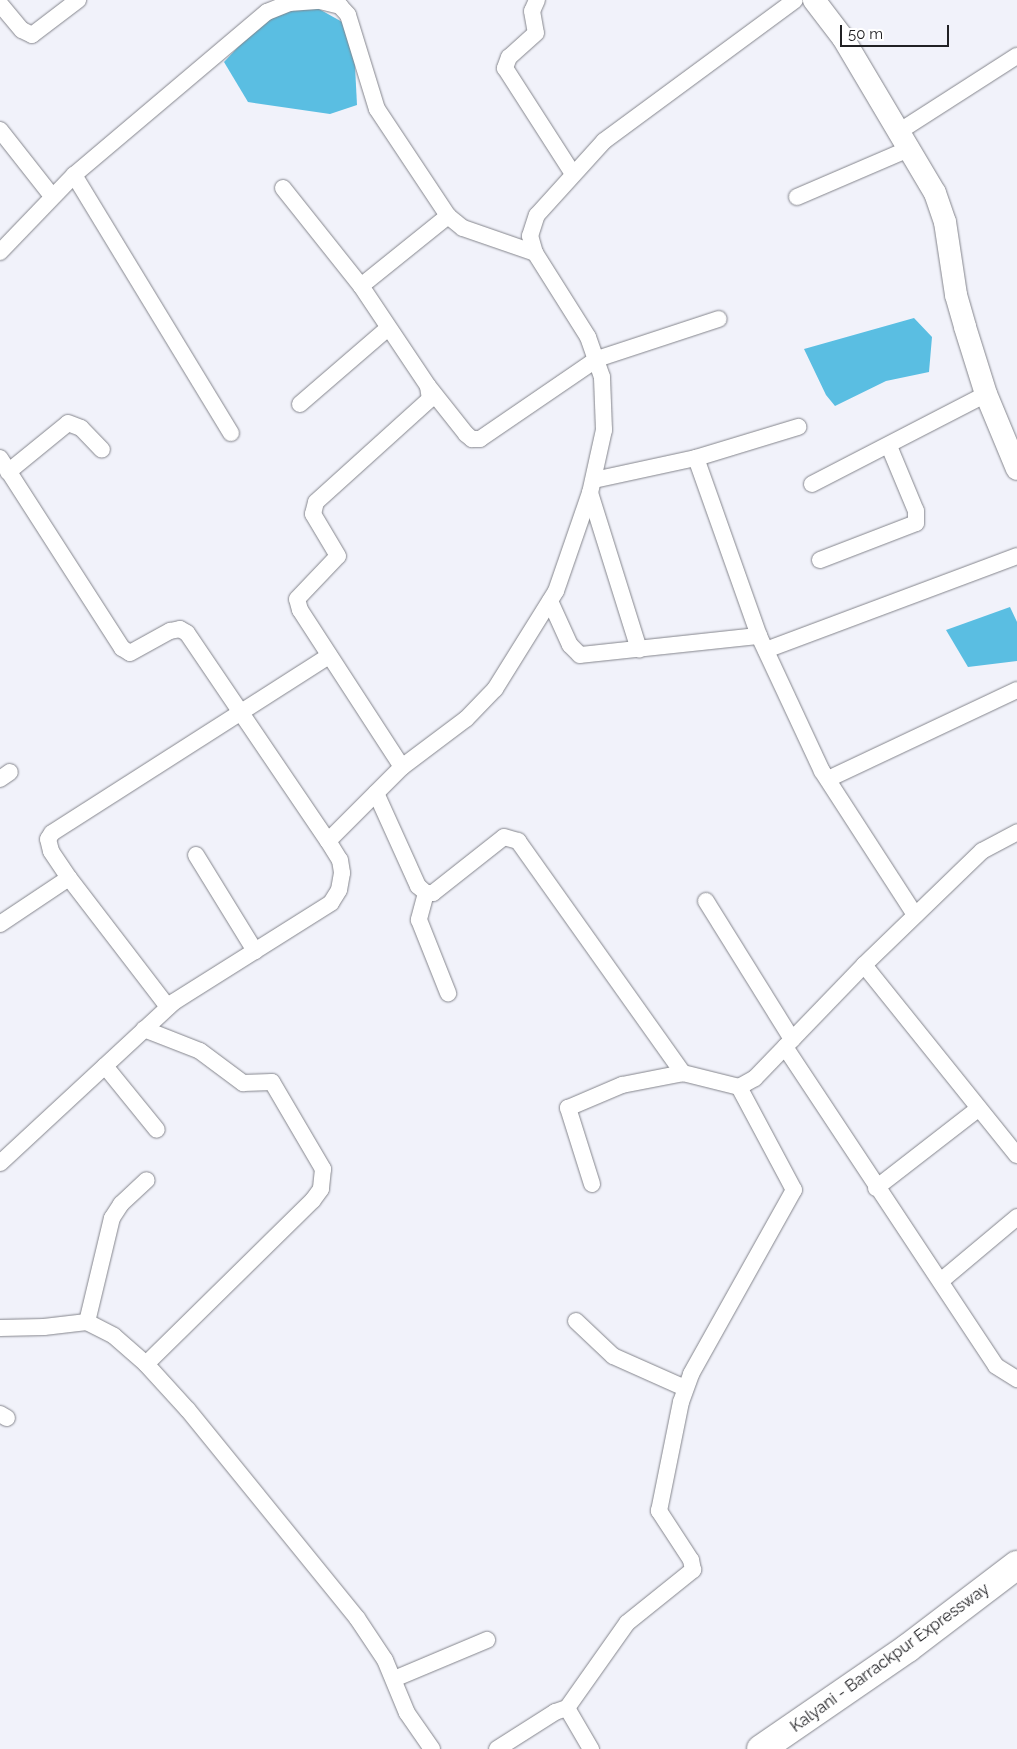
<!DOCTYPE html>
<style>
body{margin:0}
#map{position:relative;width:1017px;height:1749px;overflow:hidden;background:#f1f2fa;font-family:Raleway,sans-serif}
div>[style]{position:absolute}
.water>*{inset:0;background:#5abee2}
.roads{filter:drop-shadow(0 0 1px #84858c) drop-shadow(0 0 1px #84858c)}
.street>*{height:16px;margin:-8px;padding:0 8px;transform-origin:8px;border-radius:8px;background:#fff}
.secondary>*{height:22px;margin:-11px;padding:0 11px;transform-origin:11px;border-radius:11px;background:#fff}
.highway>*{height:28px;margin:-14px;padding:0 14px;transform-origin:14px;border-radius:14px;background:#fff}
span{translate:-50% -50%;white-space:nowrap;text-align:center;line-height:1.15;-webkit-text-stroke:5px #fff;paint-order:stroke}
.street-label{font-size:16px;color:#212124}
.scale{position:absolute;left:840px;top:25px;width:109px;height:22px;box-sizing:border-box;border:2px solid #212124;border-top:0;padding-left:6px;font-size:15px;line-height:18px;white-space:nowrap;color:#212124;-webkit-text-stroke:4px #fff;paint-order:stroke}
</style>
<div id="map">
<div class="water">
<i style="clip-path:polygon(274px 9px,319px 9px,353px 28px,357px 105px,330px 114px,248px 102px,224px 62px)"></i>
<i style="clip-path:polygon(914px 318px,932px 337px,929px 372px,886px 381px,835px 406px,826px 395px,804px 349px)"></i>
<i style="clip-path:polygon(1010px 607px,1017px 622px,1017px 661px,968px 667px,946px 630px)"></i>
</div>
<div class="roads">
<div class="street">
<i style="left:537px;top:0;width:12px;rotate:114deg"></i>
<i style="left:532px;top:11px;width:22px;rotate:80deg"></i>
<i style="left:536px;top:33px;width:36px;rotate:138deg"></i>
<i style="left:509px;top:57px;width:12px;rotate:110deg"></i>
<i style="left:505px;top:68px;width:126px;rotate:57.3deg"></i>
<i style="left:0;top:4px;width:34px;rotate:50deg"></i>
<i style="left:22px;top:30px;width:11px;rotate:27deg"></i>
<i style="left:32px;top:35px;width:58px;rotate:-37.3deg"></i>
<i style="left:0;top:130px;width:84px;rotate:51.8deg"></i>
<i style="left:900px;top:131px;width:139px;rotate:-32.7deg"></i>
<i style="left:74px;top:175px;width:302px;rotate:58.7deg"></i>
<i style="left:283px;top:188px;width:125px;rotate:51.5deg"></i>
<i style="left:797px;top:197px;width:124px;rotate:-23.3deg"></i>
<i style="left:0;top:252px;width:107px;rotate:-46.1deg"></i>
<i style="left:74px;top:175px;width:253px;rotate:-40.2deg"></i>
<i style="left:267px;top:12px;width:24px;rotate:-22deg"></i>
<i style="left:289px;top:3px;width:31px;rotate:-4deg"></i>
<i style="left:320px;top:1px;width:21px;rotate:14deg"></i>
<i style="left:340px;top:6px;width:12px;rotate:48deg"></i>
<i style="left:348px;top:15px;width:98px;rotate:72.9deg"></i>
<i style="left:377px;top:109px;width:128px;rotate:56.4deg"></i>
<i style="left:448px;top:216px;width:19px;rotate:39deg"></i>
<i style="left:463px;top:228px;width:76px;rotate:19.1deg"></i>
<i style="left:428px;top:386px;width:61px;rotate:51.6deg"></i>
<i style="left:466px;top:434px;width:8px;rotate:40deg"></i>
<i style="left:472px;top:439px;width:8px"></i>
<i style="left:480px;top:439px;width:142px;rotate:-34.4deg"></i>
<i style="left:597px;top:359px;width:128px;rotate:-18.2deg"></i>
<i style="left:300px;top:404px;width:116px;rotate:-40.8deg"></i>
<i style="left:0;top:458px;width:226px;rotate:57.3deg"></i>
<i style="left:122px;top:648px;width:9px;rotate:32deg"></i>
<i style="left:130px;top:653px;width:46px;rotate:-28.8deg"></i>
<i style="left:170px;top:631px;width:10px;rotate:-11deg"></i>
<i style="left:180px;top:629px;width:8px;rotate:30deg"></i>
<i style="left:187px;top:633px;width:251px;rotate:55.9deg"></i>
<i style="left:328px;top:841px;width:22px;rotate:58deg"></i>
<i style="left:340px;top:860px;width:13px;rotate:81deg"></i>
<i style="left:342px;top:873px;width:17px;rotate:100deg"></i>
<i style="left:339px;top:890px;width:15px;rotate:122deg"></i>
<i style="left:331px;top:903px;width:186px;rotate:147.8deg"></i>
<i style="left:174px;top:1002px;width:237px;rotate:137.2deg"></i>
<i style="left:696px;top:458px;width:189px;rotate:70.5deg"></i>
<i style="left:759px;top:636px;width:149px;rotate:65deg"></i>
<i style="left:822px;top:771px;width:171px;rotate:57.1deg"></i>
<i style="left:8px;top:472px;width:77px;rotate:-39.2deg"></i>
<i style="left:68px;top:423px;width:14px;rotate:21deg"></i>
<i style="left:81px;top:428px;width:30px;rotate:46deg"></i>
<i style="left:594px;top:480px;width:104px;rotate:-12.2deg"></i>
<i style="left:696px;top:458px;width:107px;rotate:-16.9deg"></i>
<i style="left:812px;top:484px;width:196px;rotate:-27.3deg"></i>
<i style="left:590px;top:493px;width:164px;rotate:72.6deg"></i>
<i style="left:820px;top:560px;width:103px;rotate:-21.1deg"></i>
<i style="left:916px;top:523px;width:12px;rotate:-90deg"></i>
<i style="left:916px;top:511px;width:70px;rotate:-112.6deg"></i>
<i style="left:550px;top:601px;width:48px;rotate:65.6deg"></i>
<i style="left:570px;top:645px;width:14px;rotate:45deg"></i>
<i style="left:580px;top:655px;width:180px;rotate:-6.1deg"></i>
<i style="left:766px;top:650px;width:268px;rotate:-20.5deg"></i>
<i style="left:402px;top:767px;width:187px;rotate:-123deg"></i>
<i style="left:300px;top:610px;width:11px;rotate:-105deg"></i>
<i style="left:297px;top:599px;width:59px;rotate:-46.4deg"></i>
<i style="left:338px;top:556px;width:49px;rotate:-120.8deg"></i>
<i style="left:313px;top:514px;width:12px;rotate:-76deg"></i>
<i style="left:316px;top:502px;width:154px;rotate:-42.1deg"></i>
<i style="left:430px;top:399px;width:13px;rotate:-99deg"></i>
<i style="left:428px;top:386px;width:120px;rotate:-123.8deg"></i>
<i style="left:361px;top:286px;width:112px;rotate:-38.8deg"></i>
<i style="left:0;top:779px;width:12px;rotate:-35deg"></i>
<i style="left:828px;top:779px;width:209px;rotate:-25.2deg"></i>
<i style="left:376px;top:793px;width:102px;rotate:65.7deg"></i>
<i style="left:418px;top:886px;width:11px;rotate:41deg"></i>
<i style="left:426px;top:893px;width:7px"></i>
<i style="left:433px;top:893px;width:90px;rotate:-38.3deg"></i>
<i style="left:504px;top:837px;width:15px;rotate:16deg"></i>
<i style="left:518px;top:841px;width:285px;rotate:54.6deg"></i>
<i style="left:328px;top:841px;width:105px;rotate:-45deg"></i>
<i style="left:402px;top:767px;width:80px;rotate:-36.9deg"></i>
<i style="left:466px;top:719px;width:42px;rotate:-46deg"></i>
<i style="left:495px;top:689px;width:115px;rotate:-58.1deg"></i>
<i style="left:556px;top:591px;width:104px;rotate:-70.9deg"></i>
<i style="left:590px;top:493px;width:65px;rotate:-77.5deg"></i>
<i style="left:604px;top:430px;width:53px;rotate:-92.2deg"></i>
<i style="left:602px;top:377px;width:42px;rotate:-109.3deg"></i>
<i style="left:588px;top:337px;width:99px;rotate:-122.2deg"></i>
<i style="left:535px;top:253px;width:18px;rotate:-106deg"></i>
<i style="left:530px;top:236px;width:22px;rotate:-72deg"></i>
<i style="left:537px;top:215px;width:100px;rotate:-47.8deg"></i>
<i style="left:604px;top:141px;width:237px;rotate:-36.4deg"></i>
<i style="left:196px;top:855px;width:113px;rotate:58.4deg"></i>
<i style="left:426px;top:893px;width:28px;rotate:105deg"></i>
<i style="left:419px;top:920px;width:79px;rotate:68.3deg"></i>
<i style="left:706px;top:901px;width:163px;rotate:58.1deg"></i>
<i style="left:0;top:924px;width:83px;rotate:-33.7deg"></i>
<i style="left:864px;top:965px;width:244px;rotate:51.2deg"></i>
<i style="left:168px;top:1007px;width:163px;rotate:-127.5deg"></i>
<i style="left:69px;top:878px;width:32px;rotate:-124deg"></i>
<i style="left:51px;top:851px;width:12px;rotate:-104deg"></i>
<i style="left:48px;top:839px;width:7px;rotate:-56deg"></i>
<i style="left:52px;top:833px;width:329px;rotate:-32.6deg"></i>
<i style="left:144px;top:1029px;width:60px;rotate:21.4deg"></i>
<i style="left:200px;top:1051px;width:54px;rotate:36.7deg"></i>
<i style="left:243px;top:1083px;width:29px;rotate:-2deg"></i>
<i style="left:272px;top:1082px;width:101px;rotate:59.6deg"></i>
<i style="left:323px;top:1169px;width:20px;rotate:96deg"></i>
<i style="left:321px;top:1189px;width:14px;rotate:126deg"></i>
<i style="left:313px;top:1200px;width:234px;rotate:135.5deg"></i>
<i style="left:785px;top:1047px;width:382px;rotate:56.5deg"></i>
<i style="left:996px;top:1366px;width:25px;rotate:32deg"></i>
<i style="left:105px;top:1066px;width:82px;rotate:50.9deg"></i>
<i style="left:592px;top:1184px;width:80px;rotate:-107.5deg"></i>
<i style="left:568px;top:1108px;width:59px;rotate:-23.1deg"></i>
<i style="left:622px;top:1085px;width:62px;rotate:-11.1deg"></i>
<i style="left:683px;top:1073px;width:58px;rotate:14deg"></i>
<i style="left:739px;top:1087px;width:18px;rotate:-29deg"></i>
<i style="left:755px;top:1078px;width:157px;rotate:-46deg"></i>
<i style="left:864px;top:965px;width:164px;rotate:-44deg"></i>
<i style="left:982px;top:851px;width:40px;rotate:-28deg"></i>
<i style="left:876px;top:1188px;width:130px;rotate:-37.8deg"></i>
<i style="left:942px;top:1280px;width:98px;rotate:-40deg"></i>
<i style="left:576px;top:1321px;width:51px;rotate:43.4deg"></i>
<i style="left:613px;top:1356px;width:79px;rotate:24deg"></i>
<i style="left:87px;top:1322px;width:107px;rotate:-76.5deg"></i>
<i style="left:112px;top:1218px;width:17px;rotate:-57deg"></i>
<i style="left:121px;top:1204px;width:35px;rotate:-43deg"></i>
<i style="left:0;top:1328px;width:44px;rotate:-1.3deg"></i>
<i style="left:44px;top:1327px;width:43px;rotate:-6.6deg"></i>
<i style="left:87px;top:1322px;width:30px;rotate:27deg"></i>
<i style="left:114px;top:1336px;width:43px;rotate:41.2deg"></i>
<i style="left:146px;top:1364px;width:62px;rotate:47.6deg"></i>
<i style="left:188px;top:1410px;width:268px;rotate:50.9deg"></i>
<i style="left:357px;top:1618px;width:50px;rotate:56.3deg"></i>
<i style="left:385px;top:1660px;width:57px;rotate:67.5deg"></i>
<i style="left:407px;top:1713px;width:44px;rotate:55.2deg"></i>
<i style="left:0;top:1414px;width:8px;rotate:30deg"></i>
<i style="left:394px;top:1679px;width:101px;rotate:-22.8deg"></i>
<i style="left:567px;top:1708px;width:104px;rotate:-54.8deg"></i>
<i style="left:627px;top:1623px;width:85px;rotate:-38.8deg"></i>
<i style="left:693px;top:1570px;width:10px;rotate:-101deg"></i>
<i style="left:691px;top:1560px;width:59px;rotate:-123.1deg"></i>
<i style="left:659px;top:1511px;width:111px;rotate:-78.6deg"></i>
<i style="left:681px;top:1402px;width:30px;rotate:-70deg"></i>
<i style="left:691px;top:1374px;width:211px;rotate:-60.8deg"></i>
<i style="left:794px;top:1190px;width:117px;rotate:-118.1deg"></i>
<i style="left:497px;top:1749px;width:69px;rotate:-32.5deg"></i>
<i style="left:555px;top:1712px;width:13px;rotate:-18deg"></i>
<i style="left:567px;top:1708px;width:48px;rotate:59.7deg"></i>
</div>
<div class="secondary">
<i style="left:814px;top:0;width:48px;rotate:52.7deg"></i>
<i style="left:843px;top:38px;width:180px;rotate:59.3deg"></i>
<i style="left:935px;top:193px;width:31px;rotate:71deg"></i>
<i style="left:945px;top:222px;width:74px;rotate:81.4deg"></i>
<i style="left:956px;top:295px;width:33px;rotate:74deg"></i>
<i style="left:965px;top:327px;width:70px;rotate:72.6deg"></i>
<i style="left:986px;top:394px;width:81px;rotate:67.5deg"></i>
</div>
<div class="highway">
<i style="left:761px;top:1749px;width:178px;rotate:-34.5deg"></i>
<i style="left:908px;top:1648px;width:137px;rotate:-37.3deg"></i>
</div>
</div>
<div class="street-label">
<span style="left:890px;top:1658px;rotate:-36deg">Kalyani - Barrackpur Expressway</span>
</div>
<div class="scale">50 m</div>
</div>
